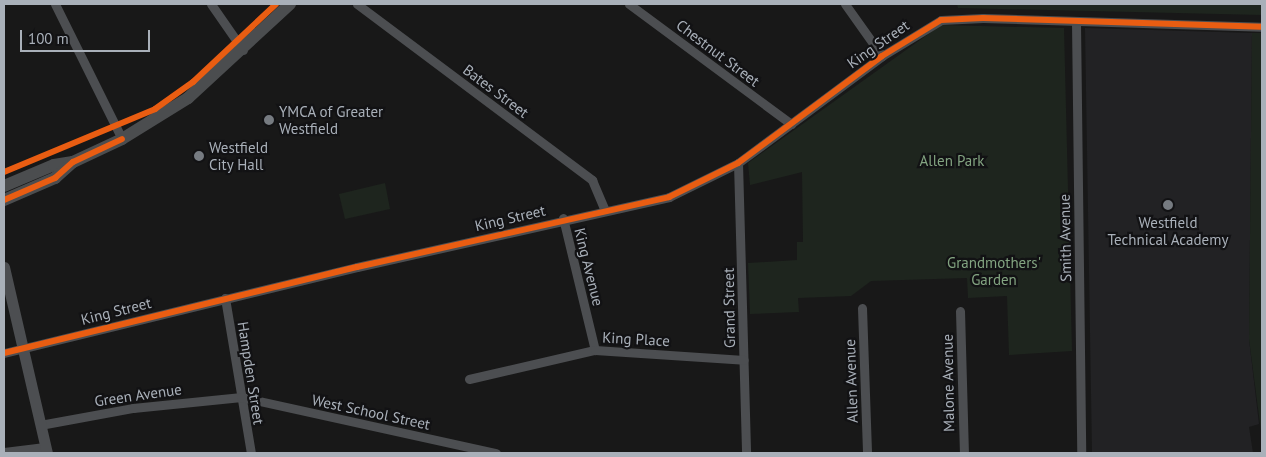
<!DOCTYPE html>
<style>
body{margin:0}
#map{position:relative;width:1266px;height:457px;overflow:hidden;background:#181818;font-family:"PT Sans",sans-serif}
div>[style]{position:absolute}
.built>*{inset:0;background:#222224}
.green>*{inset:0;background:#1e251e}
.minor>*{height:9px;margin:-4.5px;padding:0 4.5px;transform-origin:4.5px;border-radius:4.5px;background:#4c4e51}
.tertiary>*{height:11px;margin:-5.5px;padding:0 5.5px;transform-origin:5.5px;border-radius:5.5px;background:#4c4e51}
.secondary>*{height:12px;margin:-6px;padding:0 6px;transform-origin:6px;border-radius:6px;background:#4b4d4f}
.cycleway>*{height:6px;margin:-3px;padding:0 3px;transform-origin:3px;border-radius:3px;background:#e95d12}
.dots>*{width:14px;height:14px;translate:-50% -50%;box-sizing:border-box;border:2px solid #121214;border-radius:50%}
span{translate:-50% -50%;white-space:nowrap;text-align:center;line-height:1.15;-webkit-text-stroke:4.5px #121214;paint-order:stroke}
.street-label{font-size:15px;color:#a9b0b9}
.poi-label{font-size:15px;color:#a9b0b9}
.left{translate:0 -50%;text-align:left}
.park-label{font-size:15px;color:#83a481}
.frame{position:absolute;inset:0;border:5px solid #a9b0b9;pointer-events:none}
.scale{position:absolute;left:20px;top:30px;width:130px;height:22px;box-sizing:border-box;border:2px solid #a9b0b9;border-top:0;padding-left:6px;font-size:15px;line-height:18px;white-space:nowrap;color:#a9b0b9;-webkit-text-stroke:4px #121214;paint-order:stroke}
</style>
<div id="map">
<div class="built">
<i style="clip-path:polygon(1085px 28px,1252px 33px,1249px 339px,1259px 424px,1249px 427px,1253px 453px,1092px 453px)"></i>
</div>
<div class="green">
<i style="clip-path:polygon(957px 4px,1262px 4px,1262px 15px,958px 8px)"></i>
<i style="clip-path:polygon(941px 25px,1064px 28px,1072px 351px,1009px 355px,1007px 296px,968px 298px,967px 278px,871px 281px,851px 296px,798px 298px,799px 312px,750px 314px,748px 263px,797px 260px,797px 242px,803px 242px,802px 172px,750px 185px,748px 163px)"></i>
<i style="clip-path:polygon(1252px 33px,1262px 33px,1262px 439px,1249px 339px)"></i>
<i style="clip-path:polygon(385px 183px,390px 209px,345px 219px,339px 194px)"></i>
</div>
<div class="minor">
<i style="left:55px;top:4px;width:151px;rotate:63.6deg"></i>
<i style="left:211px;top:4px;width:56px;rotate:55.2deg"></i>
<i style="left:357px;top:4px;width:294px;rotate:36.8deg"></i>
<i style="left:592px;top:180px;width:33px;rotate:67deg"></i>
<i style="left:629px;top:4px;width:202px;rotate:36.5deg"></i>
<i style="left:845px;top:4px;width:64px;rotate:54.6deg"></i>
<i style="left:1076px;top:22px;width:431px;rotate:89.3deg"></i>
<i style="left:738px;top:163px;width:290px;rotate:88.4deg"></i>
<i style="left:563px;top:218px;width:136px;rotate:76.4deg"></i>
<i style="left:225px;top:298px;width:157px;rotate:80.5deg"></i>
<i style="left:862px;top:308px;width:145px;rotate:88deg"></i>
<i style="left:960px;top:311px;width:142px;rotate:88.4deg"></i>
<i style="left:4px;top:353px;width:363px;rotate:-13.7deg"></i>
<i style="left:357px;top:267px;width:320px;rotate:-12.6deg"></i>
<i style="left:669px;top:197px;width:77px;rotate:-26.2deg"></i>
<i style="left:738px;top:163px;width:179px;rotate:-36.6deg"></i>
<i style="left:882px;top:56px;width:69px;rotate:-31.4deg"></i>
<i style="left:941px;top:20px;width:42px;rotate:-2.7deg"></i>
<i style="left:983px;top:18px;width:279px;rotate:1.8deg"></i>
<i style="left:469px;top:379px;width:129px;rotate:-13deg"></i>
<i style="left:595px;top:350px;width:149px;rotate:3.8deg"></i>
<i style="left:40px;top:425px;width:95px;rotate:-10.4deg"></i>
<i style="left:133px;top:408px;width:109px;rotate:-5.8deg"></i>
<i style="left:241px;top:397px;width:261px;rotate:12.4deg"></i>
<i style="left:4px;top:452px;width:41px;rotate:-7deg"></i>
</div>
<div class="tertiary">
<i style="left:4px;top:267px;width:191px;rotate:77deg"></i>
</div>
<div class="secondary">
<i style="left:4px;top:186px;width:54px;rotate:-22.8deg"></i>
<i style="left:54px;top:165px;width:19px;rotate:-9deg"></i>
<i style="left:4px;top:200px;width:56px;rotate:-23.3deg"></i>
<i style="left:55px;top:178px;width:24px;rotate:-42deg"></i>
<i style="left:73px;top:162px;width:54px;rotate:-25.1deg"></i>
<i style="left:122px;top:139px;width:78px;rotate:-31.8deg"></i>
<i style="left:188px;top:98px;width:139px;rotate:-42.7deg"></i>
</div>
<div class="cycleway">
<i style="left:4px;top:172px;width:164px;rotate:-22.6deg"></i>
<i style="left:155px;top:109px;width:47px;rotate:-35.4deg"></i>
<i style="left:193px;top:82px;width:114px;rotate:-43.2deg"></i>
<i style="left:4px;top:200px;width:56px;rotate:-23.3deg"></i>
<i style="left:55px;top:178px;width:24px;rotate:-42deg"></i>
<i style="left:73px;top:162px;width:54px;rotate:-25.1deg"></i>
<i style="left:4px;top:353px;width:363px;rotate:-13.7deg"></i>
<i style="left:357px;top:267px;width:320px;rotate:-12.6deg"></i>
<i style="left:669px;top:197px;width:77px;rotate:-26.2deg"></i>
<i style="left:738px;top:163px;width:179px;rotate:-36.6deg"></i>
<i style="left:882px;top:56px;width:69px;rotate:-31.4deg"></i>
<i style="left:941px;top:20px;width:42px;rotate:-2.7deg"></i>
<i style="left:983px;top:18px;width:279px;rotate:1.8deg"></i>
</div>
<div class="dots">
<i style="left:269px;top:120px;background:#767b81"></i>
<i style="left:199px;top:156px;background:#767b81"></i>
<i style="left:1168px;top:205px;background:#767b81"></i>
</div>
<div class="street-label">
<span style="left:878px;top:44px;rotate:-35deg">King Street</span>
<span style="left:718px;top:53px;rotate:37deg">Chestnut Street</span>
<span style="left:496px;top:91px;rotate:37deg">Bates Street</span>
<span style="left:510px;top:218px;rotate:-13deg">King Street</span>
<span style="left:1065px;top:238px;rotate:-91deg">Smith Avenue</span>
<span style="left:589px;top:267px;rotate:76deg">King Avenue</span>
<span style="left:729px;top:308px;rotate:-91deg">Grand Street</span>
<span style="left:116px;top:311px;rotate:-14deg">King Street</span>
<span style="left:636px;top:339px;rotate:3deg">King Place</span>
<span style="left:251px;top:373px;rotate:81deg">Hampden Street</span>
<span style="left:851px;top:381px;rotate:-92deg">Allen Avenue</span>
<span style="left:948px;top:383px;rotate:-91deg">Malone Avenue</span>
<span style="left:138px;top:395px;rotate:-8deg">Green Avenue</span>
<span style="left:371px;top:412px;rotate:12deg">West School Street</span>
</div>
<div class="poi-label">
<span class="left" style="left:279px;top:120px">YMCA of Greater<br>Westfield</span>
<span class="left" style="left:209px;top:156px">Westfield<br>City Hall</span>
<span style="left:1168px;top:231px">Westfield<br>Technical Academy</span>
</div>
<div class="park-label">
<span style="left:952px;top:161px">Allen Park</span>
<span style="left:994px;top:271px">Grandmothers'<br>Garden</span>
</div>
<div class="frame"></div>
<div class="scale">100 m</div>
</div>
